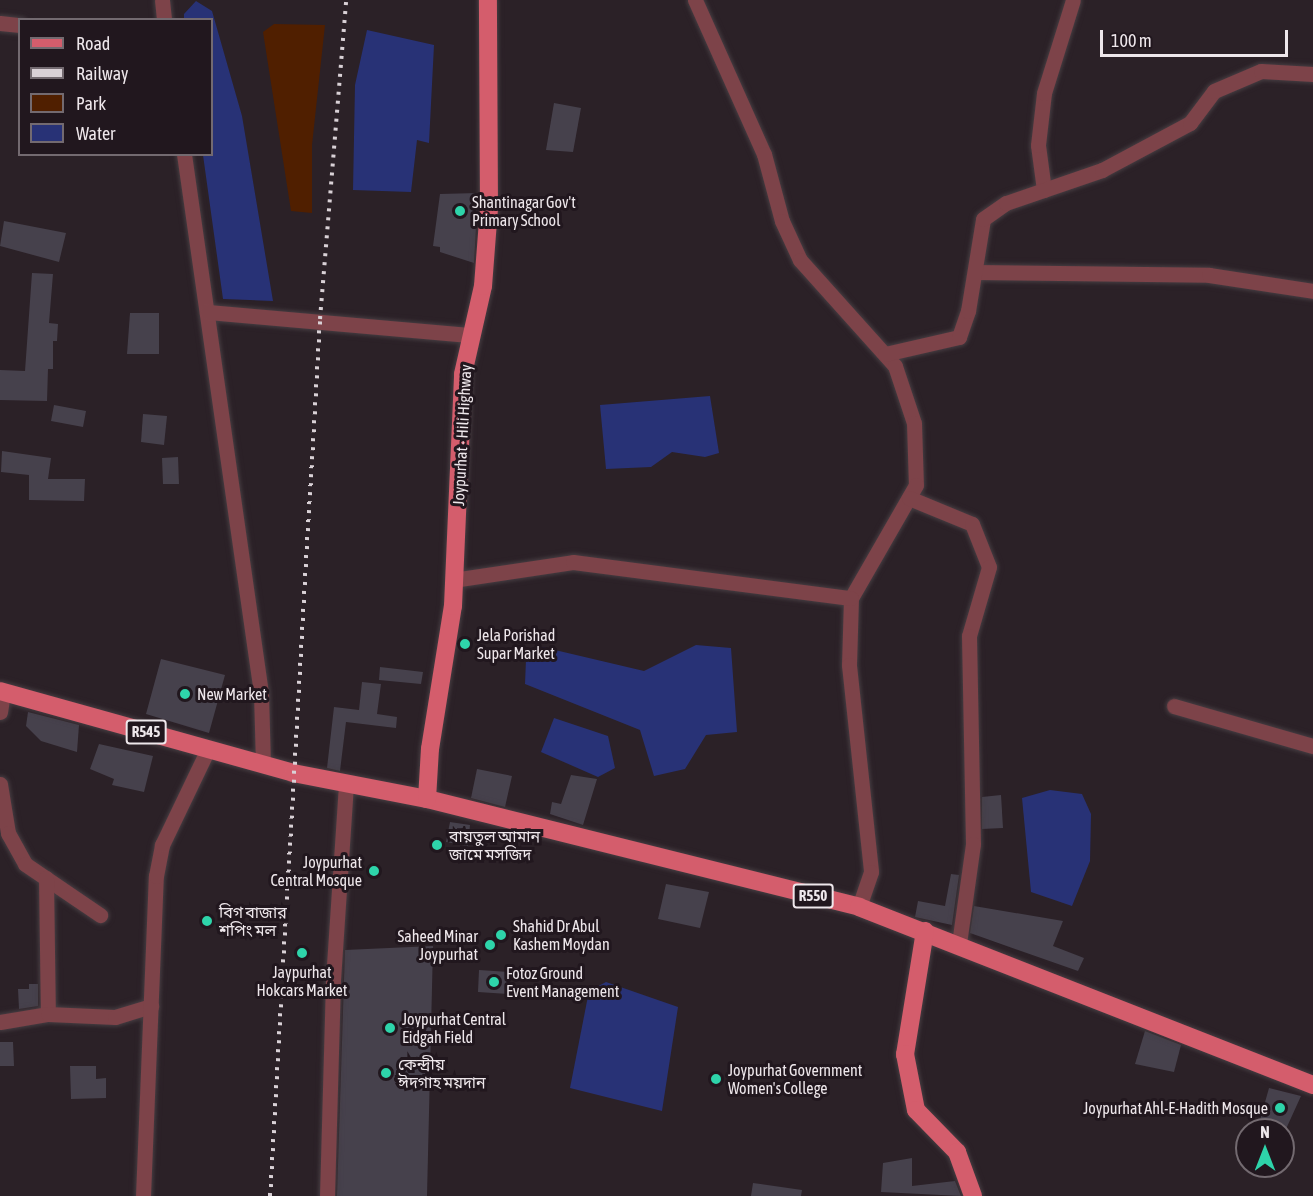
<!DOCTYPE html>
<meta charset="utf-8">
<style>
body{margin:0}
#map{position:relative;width:1313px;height:1196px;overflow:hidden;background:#2b2127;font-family:"Asap Condensed","Noto Sans Bengali",sans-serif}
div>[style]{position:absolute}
.green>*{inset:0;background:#501f00}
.water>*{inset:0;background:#283276}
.building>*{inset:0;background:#46414c}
.roads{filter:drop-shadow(0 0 2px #463d42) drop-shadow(0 0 2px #463d42)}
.minor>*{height:15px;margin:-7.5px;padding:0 7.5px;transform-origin:7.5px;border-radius:7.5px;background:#7d4349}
.major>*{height:18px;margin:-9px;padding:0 9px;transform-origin:9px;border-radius:9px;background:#d45d6c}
.rail>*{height:4px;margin-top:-2px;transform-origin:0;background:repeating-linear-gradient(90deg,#d9d1d6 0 3px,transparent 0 9px)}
.dots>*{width:16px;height:16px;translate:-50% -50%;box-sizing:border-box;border:3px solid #21171e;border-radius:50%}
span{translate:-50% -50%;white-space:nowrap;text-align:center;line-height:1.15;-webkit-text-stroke:6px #21171e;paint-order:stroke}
.shield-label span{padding:2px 4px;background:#21171e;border:2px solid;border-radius:4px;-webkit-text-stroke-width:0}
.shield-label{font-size:15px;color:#eee7eb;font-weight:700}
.poi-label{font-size:16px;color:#eee7eb}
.left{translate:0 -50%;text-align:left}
.right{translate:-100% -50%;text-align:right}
.street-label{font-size:16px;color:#eee7eb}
.legend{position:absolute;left:18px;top:18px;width:195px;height:138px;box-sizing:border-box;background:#21171e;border:2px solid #736a70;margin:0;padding:8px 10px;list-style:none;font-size:18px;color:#eee7eb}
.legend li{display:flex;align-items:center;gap:12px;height:30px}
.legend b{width:30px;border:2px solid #736a70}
.north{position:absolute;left:1235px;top:1118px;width:60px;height:60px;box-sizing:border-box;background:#21171e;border:2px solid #736a70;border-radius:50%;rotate:0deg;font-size:16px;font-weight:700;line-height:24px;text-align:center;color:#eee7eb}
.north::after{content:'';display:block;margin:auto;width:21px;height:27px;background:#2ed4aa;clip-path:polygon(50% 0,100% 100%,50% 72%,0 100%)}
.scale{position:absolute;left:1100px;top:30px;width:188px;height:27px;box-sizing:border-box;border:3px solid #eee7eb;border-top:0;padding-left:8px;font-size:18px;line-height:21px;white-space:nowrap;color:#eee7eb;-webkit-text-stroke:4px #21171e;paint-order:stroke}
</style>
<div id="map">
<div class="green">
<i style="clip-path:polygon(274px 24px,325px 25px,312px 145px,312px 213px,291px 211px,263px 32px)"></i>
</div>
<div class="water">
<i style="clip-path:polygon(196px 1px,212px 11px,242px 116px,273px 301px,223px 299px,203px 155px,212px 154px,212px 20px,184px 19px,184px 14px)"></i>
<i style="clip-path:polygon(367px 30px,434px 45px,429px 143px,417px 140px,411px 192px,353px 190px,355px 85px)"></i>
<i style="clip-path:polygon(710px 396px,719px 453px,705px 457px,672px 452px,651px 467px,606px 469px,600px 405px)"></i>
<i style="clip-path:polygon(696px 645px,731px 648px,737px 732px,706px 735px,685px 769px,654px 776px,640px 730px,525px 684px,526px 659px,538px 646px,644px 671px)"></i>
<i style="clip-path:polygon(554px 718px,608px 736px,615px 768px,598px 777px,541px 752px)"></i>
<i style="clip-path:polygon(1050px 790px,1082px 794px,1091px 814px,1090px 861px,1072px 906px,1031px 892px,1022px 798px)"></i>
<i style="clip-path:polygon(606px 982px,678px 1007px,662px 1111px,570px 1088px,589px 991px)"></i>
</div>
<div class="building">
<i style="clip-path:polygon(554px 103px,581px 108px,573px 152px,546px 150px)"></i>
<i style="clip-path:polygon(478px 193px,474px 263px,440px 252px,440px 247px,433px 246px,440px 194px)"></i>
<i style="clip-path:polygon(4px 221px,66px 233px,59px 262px,0 246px)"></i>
<i style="clip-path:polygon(32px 273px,53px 274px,49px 323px,58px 324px,57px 341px,53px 341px,53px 369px,48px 369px,47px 401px,0 400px,0 370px,25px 371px)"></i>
<i style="clip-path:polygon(130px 313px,159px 313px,159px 354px,127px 354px)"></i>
<i style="clip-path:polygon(54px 405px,86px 411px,83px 427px,51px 421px)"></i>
<i style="clip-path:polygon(143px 414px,167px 416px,164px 445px,141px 442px)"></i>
<i style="clip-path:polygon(2px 451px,51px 458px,48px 479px,85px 479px,84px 501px,29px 500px,29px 475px,1px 472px)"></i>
<i style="clip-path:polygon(178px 457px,179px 484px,163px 484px,162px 458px)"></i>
<i style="clip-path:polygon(161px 659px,225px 675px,209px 733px,146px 714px)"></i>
<i style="clip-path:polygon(380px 667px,423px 672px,421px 684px,379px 680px)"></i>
<i style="clip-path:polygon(362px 682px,381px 684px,377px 714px,397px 717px,396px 728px,346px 722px,340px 771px,327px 768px,334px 707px,359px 710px)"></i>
<i style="clip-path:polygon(28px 712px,79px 725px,77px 752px,41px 741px,26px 726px)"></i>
<i style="clip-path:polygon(99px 744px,153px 756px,144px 792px,112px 785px,114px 779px,90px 769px)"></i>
<i style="clip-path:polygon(477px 769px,512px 776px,505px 807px,471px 798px)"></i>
<i style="clip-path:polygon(571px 775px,597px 779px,583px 825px,550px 814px,552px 802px,561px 804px)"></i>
<i style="clip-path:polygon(1001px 795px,1003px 828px,982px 829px,982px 797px)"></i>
<i style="clip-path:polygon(450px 822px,470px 825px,468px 846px,446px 842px)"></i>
<i style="clip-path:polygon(951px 874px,959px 875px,952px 925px,915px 917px,918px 901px,945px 906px)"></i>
<i style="clip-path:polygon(666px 884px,709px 892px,700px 928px,658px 919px)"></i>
<i style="clip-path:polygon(974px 906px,1063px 921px,1053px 946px,1084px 958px,1078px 971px,970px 933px)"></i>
<i style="clip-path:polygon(433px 946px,427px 1196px,337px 1196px,345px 950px)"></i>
<i style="clip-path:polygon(479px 970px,509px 972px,508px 994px,478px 992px)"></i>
<i style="clip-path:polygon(29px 984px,38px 984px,38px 1006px,19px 1009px,18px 989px,29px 989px)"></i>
<i style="clip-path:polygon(1145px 1031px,1181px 1045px,1174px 1072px,1135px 1064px)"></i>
<i style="clip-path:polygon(0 1042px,13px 1042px,14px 1066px,0 1066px)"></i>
<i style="clip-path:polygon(70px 1066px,96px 1066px,96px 1079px,106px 1078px,106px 1098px,71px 1099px)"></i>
<i style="clip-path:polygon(1269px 1088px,1301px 1096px,1286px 1129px,1260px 1120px)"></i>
<i style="clip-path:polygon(912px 1158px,912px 1186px,955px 1181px,961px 1196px,881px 1192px,883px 1163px)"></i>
<i style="clip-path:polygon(753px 1183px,802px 1190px,801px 1196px,751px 1196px)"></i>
</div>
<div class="roads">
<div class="minor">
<i style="left:162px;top:0;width:20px;rotate:84deg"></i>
<i style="left:695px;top:0;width:169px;rotate:65.9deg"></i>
<i style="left:764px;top:154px;width:69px;rotate:75deg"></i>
<i style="left:782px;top:221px;width:43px;rotate:65.2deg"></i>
<i style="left:800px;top:260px;width:142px;rotate:48.1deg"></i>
<i style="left:895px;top:366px;width:60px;rotate:71.6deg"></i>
<i style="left:914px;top:423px;width:62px;rotate:88.2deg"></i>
<i style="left:916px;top:485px;width:130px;rotate:119.9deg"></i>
<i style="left:851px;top:598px;width:67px;rotate:91.7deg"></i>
<i style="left:849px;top:665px;width:208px;rotate:83.9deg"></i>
<i style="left:871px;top:872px;width:37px;rotate:109deg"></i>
<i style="left:0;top:23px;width:20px;rotate:6deg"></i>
<i style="left:184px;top:154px;width:544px;rotate:81.87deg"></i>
<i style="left:261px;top:693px;width:71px;rotate:88.4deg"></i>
<i style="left:1044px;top:190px;width:45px;rotate:-97.6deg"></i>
<i style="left:1038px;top:145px;width:52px;rotate:-83.4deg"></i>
<i style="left:1044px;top:93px;width:97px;rotate:-72.7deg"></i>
<i style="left:975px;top:272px;width:234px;rotate:0.7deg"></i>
<i style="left:1209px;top:275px;width:105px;rotate:8.7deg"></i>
<i style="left:207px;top:312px;width:264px;rotate:5deg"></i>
<i style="left:885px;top:354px;width:76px;rotate:-12.9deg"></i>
<i style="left:959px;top:337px;width:28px;rotate:-71deg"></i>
<i style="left:968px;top:311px;width:93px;rotate:-80.7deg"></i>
<i style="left:983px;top:219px;width:28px;rotate:-35deg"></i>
<i style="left:1006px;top:203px;width:102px;rotate:-19deg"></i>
<i style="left:1102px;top:170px;width:100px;rotate:-28.1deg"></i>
<i style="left:1190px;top:123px;width:40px;rotate:-53deg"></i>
<i style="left:1214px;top:91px;width:51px;rotate:-23.1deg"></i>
<i style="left:1261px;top:71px;width:52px;rotate:3.3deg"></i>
<i style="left:909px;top:498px;width:68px;rotate:22.4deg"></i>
<i style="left:972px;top:524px;width:46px;rotate:68.4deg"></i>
<i style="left:989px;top:567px;width:72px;rotate:106.2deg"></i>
<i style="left:969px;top:636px;width:208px;rotate:88.9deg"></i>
<i style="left:973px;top:844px;width:101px;rotate:98deg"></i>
<i style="left:453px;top:580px;width:121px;rotate:-8.5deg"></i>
<i style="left:573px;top:562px;width:280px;rotate:7.4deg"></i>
<i style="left:1174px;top:706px;width:145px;rotate:16.1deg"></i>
<i style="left:0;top:712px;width:20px;rotate:-81deg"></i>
<i style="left:0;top:784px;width:50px;rotate:80.7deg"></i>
<i style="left:8px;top:833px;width:35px;rotate:61deg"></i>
<i style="left:25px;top:864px;width:91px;rotate:34.2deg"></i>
<i style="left:46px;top:878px;width:136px;rotate:89.2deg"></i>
<i style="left:0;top:1022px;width:49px;rotate:-9.5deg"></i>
<i style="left:48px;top:1014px;width:67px;rotate:2.6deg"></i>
<i style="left:115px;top:1017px;width:38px;rotate:-17deg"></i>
<i style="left:143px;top:1196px;width:320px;rotate:-87.7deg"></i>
<i style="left:156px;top:876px;width:32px;rotate:-79deg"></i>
<i style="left:162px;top:845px;width:106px;rotate:-64.4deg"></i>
<i style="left:327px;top:1196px;width:216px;rotate:-88.4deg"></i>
<i style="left:333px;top:980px;width:194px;rotate:-86.2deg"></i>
</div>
<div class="major">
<i style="left:0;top:691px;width:304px;rotate:15.6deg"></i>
<i style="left:293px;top:773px;width:136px;rotate:11deg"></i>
<i style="left:427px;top:799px;width:445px;rotate:14deg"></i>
<i style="left:859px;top:907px;width:488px;rotate:21.4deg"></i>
<i style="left:427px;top:799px;width:50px;rotate:-86.6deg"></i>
<i style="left:430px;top:749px;width:145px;rotate:-80.9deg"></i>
<i style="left:453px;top:606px;width:232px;rotate:-87.5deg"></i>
<i style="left:463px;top:374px;width:90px;rotate:-77.2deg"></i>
<i style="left:483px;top:286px;width:78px;rotate:-85.6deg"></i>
<i style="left:489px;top:208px;width:208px;rotate:-90.3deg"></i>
<i style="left:925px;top:931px;width:125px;rotate:99.2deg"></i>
<i style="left:905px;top:1054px;width:57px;rotate:78.9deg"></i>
<i style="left:916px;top:1110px;width:59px;rotate:45.7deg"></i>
<i style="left:957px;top:1152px;width:47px;rotate:70deg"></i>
</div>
</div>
<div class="rail">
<i style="left:270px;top:1196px;width:878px;rotate:-86.74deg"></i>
<i style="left:320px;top:319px;width:320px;rotate:-85.3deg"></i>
</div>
<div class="dots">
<i style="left:460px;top:211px;background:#2ed4aa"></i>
<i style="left:465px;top:644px;background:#2ed4aa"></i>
<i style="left:185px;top:694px;background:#2ed4aa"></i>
<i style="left:437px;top:845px;background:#2ed4aa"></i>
<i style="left:374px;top:871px;background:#2ed4aa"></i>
<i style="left:207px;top:921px;background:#2ed4aa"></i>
<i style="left:501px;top:935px;background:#2ed4aa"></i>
<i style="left:490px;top:945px;background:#2ed4aa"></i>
<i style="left:302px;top:953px;background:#2ed4aa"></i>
<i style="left:494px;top:982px;background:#2ed4aa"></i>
<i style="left:390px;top:1028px;background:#2ed4aa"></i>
<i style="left:386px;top:1073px;background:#2ed4aa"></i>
<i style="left:716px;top:1079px;background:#2ed4aa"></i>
<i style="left:1280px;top:1108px;background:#2ed4aa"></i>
</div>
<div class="shield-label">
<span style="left:146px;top:732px">R545</span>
<span style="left:813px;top:896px">R550</span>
</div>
<div class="poi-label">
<span class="left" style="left:472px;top:211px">Shantinagar Gov't<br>Primary School</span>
<span class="left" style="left:477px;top:644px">Jela Porishad<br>Supar Market</span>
<span class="left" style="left:197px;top:694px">New Market</span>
<span class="left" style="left:449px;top:845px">বায়তুল আমান<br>জামে মসজিদ</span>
<span class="right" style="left:362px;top:871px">Joypurhat<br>Central Mosque</span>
<span class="left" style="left:219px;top:921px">বিগ বাজার<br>শপিং মল</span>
<span class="left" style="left:513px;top:935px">Shahid Dr Abul<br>Kashem Moydan</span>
<span class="right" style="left:478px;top:945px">Saheed Minar<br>Joypurhat</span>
<span style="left:302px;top:981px">Jaypurhat<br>Hokcars Market</span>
<span class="left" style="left:506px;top:982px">Fotoz Ground<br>Event Management</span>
<span class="left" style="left:402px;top:1028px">Joypurhat Central<br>Eidgah Field</span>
<span class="left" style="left:398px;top:1073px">কেন্দ্রীয়<br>ঈদগাহ ময়দান</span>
<span class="left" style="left:728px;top:1079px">Joypurhat Government<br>Women's College</span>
<span class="right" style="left:1268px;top:1108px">Joypurhat Ahl-E-Hadith Mosque</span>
</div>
<div class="street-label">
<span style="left:462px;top:435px;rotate:-87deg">Joypurhat - Hili Highway</span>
</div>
<ul class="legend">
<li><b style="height:8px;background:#d45d6c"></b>Road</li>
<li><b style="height:8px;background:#d9d1d6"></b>Railway</li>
<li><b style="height:16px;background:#501f00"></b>Park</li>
<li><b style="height:16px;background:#283276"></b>Water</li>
</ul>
<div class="north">N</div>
<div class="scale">100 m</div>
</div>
